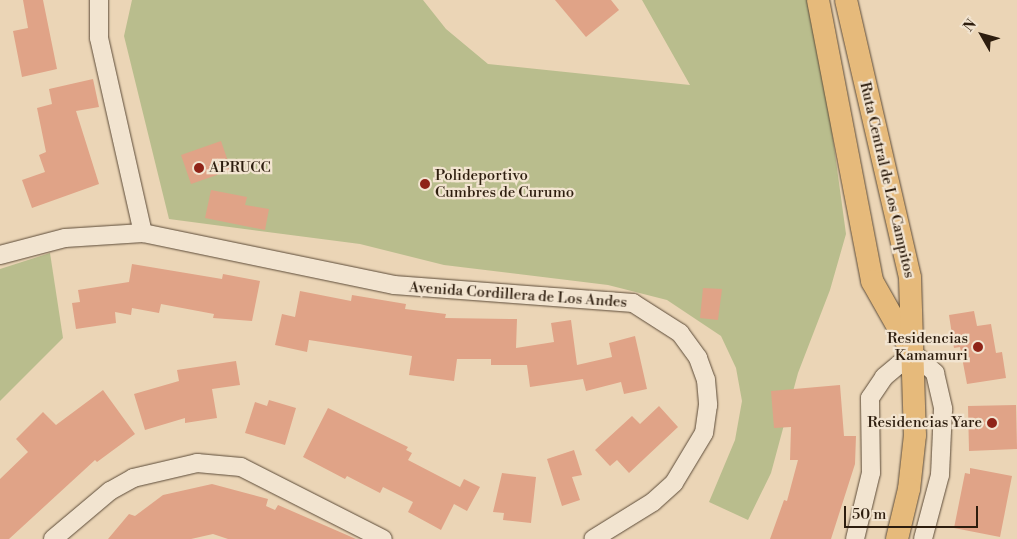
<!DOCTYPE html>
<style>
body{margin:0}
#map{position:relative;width:1017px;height:539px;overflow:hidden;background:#ebd5b6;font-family:"Libre Bodoni",serif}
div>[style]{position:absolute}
.green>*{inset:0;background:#b9bd8d}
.building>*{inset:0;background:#e0a387}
.roads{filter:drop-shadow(0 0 1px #5c4b38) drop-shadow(0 0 1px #5c4b38)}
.minor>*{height:18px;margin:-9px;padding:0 9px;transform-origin:9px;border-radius:9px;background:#f2e4d0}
.major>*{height:22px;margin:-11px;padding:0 11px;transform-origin:11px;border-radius:11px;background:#e6ba7b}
.dots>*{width:14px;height:14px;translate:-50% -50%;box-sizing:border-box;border:2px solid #f2e4d0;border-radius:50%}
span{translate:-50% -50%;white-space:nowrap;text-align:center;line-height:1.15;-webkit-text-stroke:4.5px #f2e4d0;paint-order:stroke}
.poi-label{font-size:15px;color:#2d1d0e}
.left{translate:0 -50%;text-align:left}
.right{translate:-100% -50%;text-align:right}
.street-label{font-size:15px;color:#2d1d0e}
.north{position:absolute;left:957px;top:10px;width:50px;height:50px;-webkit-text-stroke:4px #f2e4d0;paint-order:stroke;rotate:308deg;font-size:14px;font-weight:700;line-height:20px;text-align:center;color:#2d1d0e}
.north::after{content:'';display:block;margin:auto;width:18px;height:22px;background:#2d1d0e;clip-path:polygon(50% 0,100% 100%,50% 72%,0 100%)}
.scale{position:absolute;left:844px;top:506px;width:134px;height:22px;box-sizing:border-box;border:2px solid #2d1d0e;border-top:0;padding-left:6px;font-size:15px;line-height:18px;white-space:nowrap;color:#2d1d0e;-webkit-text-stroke:4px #f2e4d0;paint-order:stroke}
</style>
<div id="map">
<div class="green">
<i style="clip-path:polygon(132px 0,423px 0,446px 29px,488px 64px,690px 85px,642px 0,814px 0,846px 234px,830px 290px,798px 373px,771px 473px,748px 520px,709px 502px,735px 440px,742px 401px,736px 368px,721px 336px,667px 300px,608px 285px,444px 265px,360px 244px,169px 219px,124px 36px)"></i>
<i style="clip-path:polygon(50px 253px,63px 338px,0 401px,0 269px)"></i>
</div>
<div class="building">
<i style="clip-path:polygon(23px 0,43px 0,57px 69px,22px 77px,13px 31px,28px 28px)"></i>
<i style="clip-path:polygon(555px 0,611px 0,619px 10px,586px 37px)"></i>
<i style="clip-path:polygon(93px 79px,99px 107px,76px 111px,99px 184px,32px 208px,22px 180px,45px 172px,39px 155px,46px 152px,37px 108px,52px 104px,49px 89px)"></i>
<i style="clip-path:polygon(221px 141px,231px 170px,191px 184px,181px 155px)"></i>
<i style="clip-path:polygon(211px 190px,247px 197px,245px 205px,269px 209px,265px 230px,205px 218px)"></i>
<i style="clip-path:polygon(132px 264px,222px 279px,223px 274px,260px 281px,252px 321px,213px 318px,214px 314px,161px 304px,159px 313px,132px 308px,131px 315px,115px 312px,116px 323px,76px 329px,72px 303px,80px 302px,78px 290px,129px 282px)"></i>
<i style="clip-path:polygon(703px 288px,722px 289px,718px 320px,700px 318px)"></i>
<i style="clip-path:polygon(300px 291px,351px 301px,352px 295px,406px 304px,405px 309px,446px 314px,445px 318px,517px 319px,516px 348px,554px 342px,551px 323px,571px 320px,577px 365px,612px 357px,609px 343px,635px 336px,647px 389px,624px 394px,621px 382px,586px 391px,583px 379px,530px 387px,527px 365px,491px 365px,491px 359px,457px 359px,454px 381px,409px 375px,412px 356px,309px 340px,307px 352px,275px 345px,282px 314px,295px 317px)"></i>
<i style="clip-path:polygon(974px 311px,977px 326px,991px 324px,996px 353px,1002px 352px,1006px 378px,967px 384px,960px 347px,954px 348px,949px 315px)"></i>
<i style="clip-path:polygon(236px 361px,240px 385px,212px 389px,217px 418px,185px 423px,185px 418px,145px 430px,134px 394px,179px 381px,177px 370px)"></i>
<i style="clip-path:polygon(840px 385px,844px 436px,856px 436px,855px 464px,831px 539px,770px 539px,784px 500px,787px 501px,798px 460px,790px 460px,791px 427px,774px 428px,771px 391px)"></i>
<i style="clip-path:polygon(103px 390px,135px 434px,97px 462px,95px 460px,9px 539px,0 539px,0 479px,28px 452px,16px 439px,43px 412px,56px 425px)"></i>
<i style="clip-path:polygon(269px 400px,296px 408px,285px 445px,245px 433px,255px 402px,267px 406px)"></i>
<i style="clip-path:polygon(1016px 405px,1017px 449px,969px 451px,968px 406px)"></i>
<i style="clip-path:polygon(659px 406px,678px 427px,629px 473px,617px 460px,610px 466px,595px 450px,632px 416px,640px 424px)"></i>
<i style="clip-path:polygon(328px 408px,408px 447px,406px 450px,412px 453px,408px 460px,460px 487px,464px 479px,480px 487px,467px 511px,454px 504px,441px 530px,408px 512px,413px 502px,383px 487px,380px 493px,347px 476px,345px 479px,303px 457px)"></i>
<i style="clip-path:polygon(574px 450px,582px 475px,572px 477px,580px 500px,562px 506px,547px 459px)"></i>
<i style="clip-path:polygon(970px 468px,1012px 476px,1000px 537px,954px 528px,965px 473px,970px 474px)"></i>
<i style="clip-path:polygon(502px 473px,536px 477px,531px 523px,503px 520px,504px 513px,493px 512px)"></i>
<i style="clip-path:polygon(212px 484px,268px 499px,266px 506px,275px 510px,278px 505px,356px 539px,228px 539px,213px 534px,191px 539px,108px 539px,129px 514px,135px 516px,163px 495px)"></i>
</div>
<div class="roads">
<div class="minor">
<i style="left:99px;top:0;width:38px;rotate:90deg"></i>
<i style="left:99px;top:38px;width:200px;rotate:77.3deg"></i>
<i style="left:0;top:255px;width:67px;rotate:-14.7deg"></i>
<i style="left:65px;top:238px;width:78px;rotate:-3.7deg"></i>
<i style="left:143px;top:233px;width:256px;rotate:11.7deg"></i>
<i style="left:394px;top:285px;width:240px;rotate:4.3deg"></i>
<i style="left:633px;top:303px;width:56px;rotate:32.6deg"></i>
<i style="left:680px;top:333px;width:31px;rotate:54deg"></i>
<i style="left:698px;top:358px;width:23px;rotate:70deg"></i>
<i style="left:706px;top:380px;width:25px;rotate:85deg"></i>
<i style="left:708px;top:405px;width:28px;rotate:98deg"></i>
<i style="left:704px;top:433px;width:58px;rotate:121deg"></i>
<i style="left:674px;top:483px;width:28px;rotate:138deg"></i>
<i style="left:653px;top:502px;width:70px;rotate:148.3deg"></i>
<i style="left:53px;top:539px;width:75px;rotate:-40.1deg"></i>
<i style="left:110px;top:491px;width:26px;rotate:-29deg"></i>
<i style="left:133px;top:478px;width:66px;rotate:-13.2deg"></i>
<i style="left:197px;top:463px;width:44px;rotate:5.2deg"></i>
<i style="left:241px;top:467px;width:159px;rotate:26.9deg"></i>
<i style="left:855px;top:539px;width:68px;rotate:-76.4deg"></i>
<i style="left:871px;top:473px;width:75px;rotate:-90.8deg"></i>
<i style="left:870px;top:398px;width:25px;rotate:-56deg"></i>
<i style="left:884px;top:377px;width:38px;rotate:-40deg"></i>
<i style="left:913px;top:353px;width:30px;rotate:42deg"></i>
<i style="left:935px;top:373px;width:37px;rotate:77deg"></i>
<i style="left:943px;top:409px;width:66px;rotate:92.6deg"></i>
<i style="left:940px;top:475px;width:66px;rotate:104.9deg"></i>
</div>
<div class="major">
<i style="left:818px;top:0;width:286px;rotate:79.1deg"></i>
<i style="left:872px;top:281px;width:79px;rotate:60.5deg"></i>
<i style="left:846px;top:0;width:285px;rotate:77deg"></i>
<i style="left:910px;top:278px;width:157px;rotate:88.2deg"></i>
<i style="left:915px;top:435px;width:54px;rotate:96.3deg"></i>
<i style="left:909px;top:489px;width:51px;rotate:103.5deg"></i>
</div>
</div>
<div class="dots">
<i style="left:199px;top:168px;background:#8f2418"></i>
<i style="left:425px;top:184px;background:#8f2418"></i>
<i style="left:978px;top:347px;background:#8f2418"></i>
<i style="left:992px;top:423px;background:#8f2418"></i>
</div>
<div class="poi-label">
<span class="left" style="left:209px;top:168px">APRUCC</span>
<span class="left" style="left:435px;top:184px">Polideportivo<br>Cumbres de Curumo</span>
<span class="right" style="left:968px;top:347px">Residencias<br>Kamamuri</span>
<span class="right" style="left:982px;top:423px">Residencias Yare</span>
</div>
<div class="street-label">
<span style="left:887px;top:180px;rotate:77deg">Ruta Central de Los Campitos</span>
<span style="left:518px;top:295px;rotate:4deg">Avenida Cordillera de Los Andes</span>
</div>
<div class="north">N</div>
<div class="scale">50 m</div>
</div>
